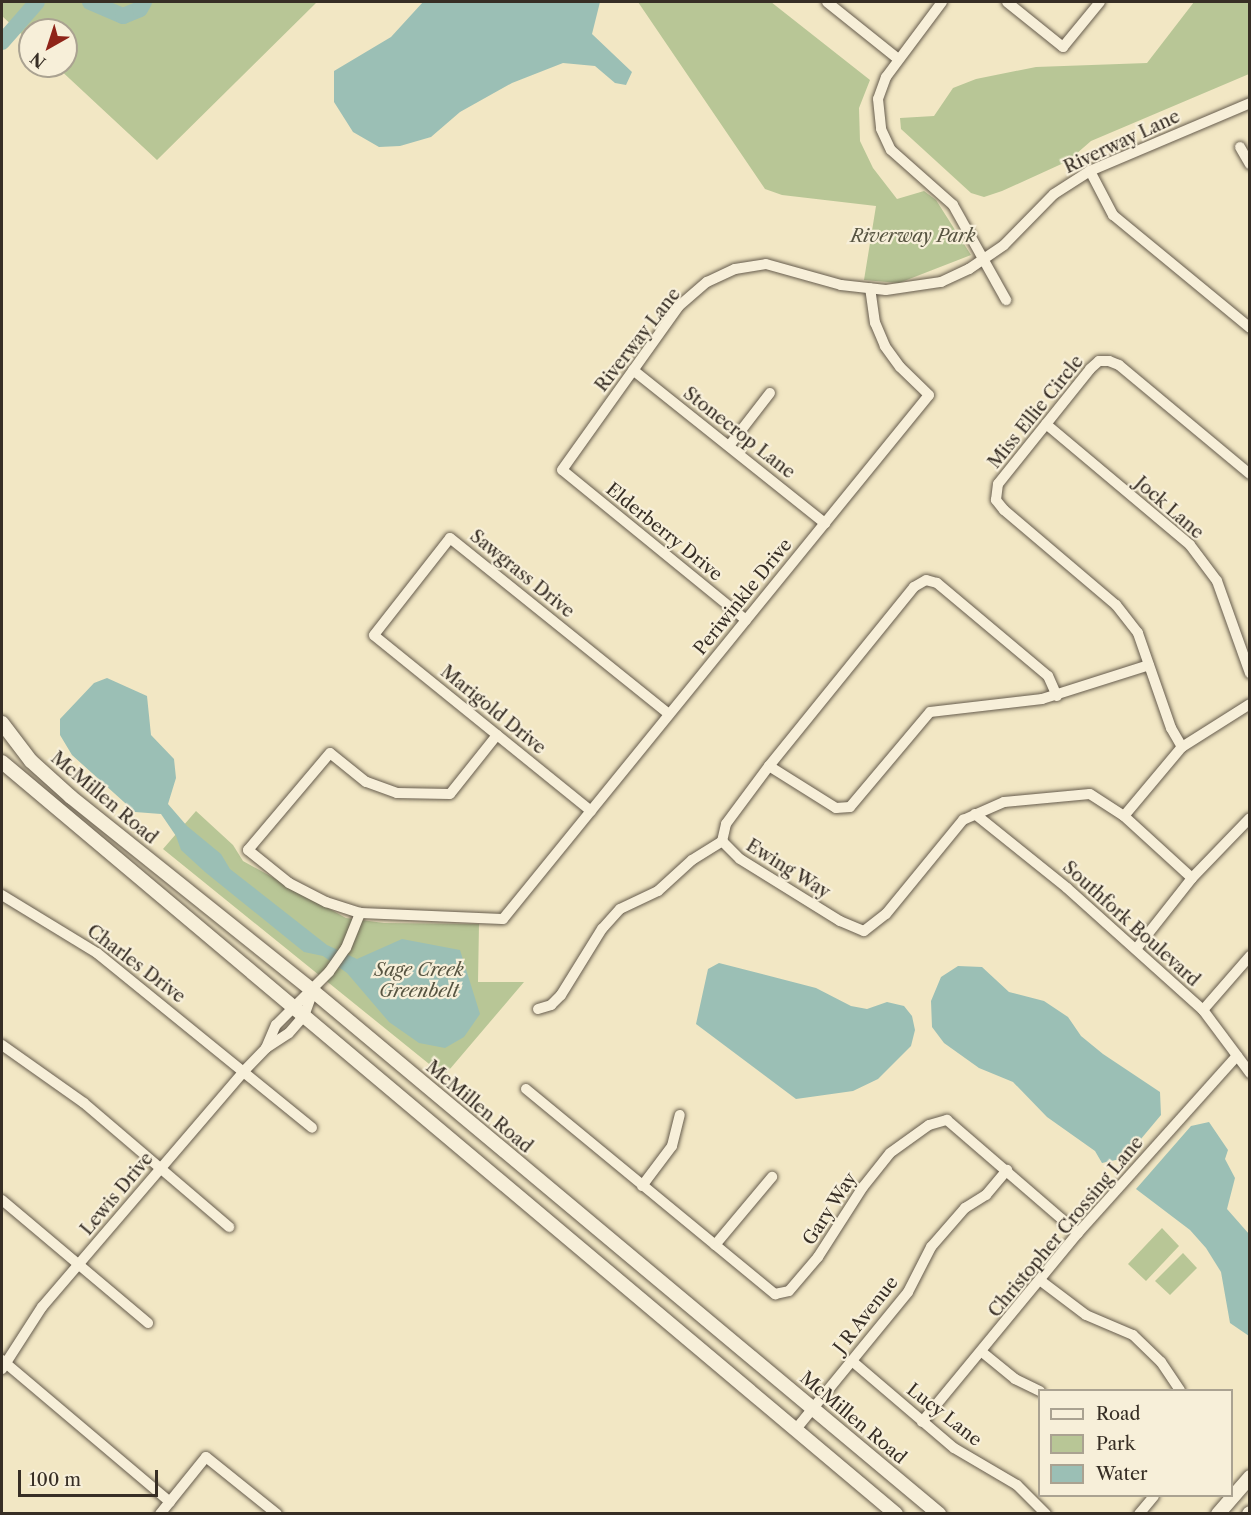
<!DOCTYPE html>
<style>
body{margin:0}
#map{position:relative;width:1251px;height:1515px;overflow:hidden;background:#f2e7c4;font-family:"Libre Caslon Text",serif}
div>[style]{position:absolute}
.green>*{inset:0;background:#b8c696}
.water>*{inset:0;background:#9bbfb5}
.river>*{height:16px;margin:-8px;padding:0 8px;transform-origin:8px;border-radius:8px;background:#9bbfb5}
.roads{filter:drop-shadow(0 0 2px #665c4d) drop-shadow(0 0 2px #665c4d)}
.minor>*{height:10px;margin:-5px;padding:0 5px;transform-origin:5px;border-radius:5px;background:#f7efd9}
.secondary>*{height:14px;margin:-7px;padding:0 7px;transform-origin:7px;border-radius:7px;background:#f7efd9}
span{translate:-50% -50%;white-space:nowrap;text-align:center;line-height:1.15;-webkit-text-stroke:4.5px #f7efd9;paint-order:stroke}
.street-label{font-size:18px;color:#372e25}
.park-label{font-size:18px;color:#575441;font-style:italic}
.frame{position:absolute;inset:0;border:3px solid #372e25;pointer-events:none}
.legend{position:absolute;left:1038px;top:1389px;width:195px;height:108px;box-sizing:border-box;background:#f7efd9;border:2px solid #aaa291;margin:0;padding:8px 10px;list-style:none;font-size:18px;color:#372e25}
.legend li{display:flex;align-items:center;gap:12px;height:30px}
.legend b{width:30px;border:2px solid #aaa291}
.north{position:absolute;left:18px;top:18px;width:60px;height:60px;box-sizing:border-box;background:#f7efd9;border:2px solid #aaa291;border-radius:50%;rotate:219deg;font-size:16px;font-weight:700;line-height:24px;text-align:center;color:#372e25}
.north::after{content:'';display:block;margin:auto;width:21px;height:27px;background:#8f2418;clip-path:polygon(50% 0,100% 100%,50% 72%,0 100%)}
.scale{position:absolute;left:18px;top:1470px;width:140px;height:27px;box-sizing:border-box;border:3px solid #372e25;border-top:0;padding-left:8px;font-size:18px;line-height:21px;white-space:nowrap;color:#372e25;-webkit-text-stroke:4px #f7efd9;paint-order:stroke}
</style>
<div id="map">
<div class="green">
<i style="clip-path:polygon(2px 2px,317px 2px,157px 160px,56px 66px,66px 66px,66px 30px,30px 30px,30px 42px,2px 16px)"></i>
<i style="clip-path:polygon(638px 2px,771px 2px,870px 80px,859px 108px,860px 141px,873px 168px,897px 199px,924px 191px,936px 200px,971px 255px,899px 283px,864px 280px,876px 206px,782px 195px,765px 189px)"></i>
<i style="clip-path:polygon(1194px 2px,1249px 2px,1249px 74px,1091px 141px,1068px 161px,1002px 191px,984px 197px,971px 193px,901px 129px,900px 118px,934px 116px,953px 88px,976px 79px,1036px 67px,1147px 63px)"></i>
<i style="clip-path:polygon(196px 811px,233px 845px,243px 861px,346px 918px,384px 923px,479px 924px,478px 982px,524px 982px,444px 1076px,163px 849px)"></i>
<i style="clip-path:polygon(1162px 1228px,1179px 1246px,1146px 1281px,1128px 1264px)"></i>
<i style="clip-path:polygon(1183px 1253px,1197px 1268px,1170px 1295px,1155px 1281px)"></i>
</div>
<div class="water">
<i style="clip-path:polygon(423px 2px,600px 2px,592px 34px,632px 72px,626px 85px,615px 83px,595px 66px,563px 63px,512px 83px,460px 112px,431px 137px,400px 146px,379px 147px,353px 132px,334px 102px,334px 71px,391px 37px)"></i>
<i style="clip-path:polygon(107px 678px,147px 696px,151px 735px,174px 759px,176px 778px,168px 804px,187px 826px,221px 854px,230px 869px,327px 945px,357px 959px,402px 939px,460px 950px,480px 1014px,464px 1037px,445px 1048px,419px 1043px,389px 1022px,347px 973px,323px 956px,304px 952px,205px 872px,181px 850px,176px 836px,161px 814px,135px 812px,72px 755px,60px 735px,60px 719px,94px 683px)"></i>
<i style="clip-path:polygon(719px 963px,816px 988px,851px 1006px,867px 1009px,887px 1002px,904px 1006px,912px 1016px,915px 1030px,911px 1046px,878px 1079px,853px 1091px,796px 1099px,696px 1024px,708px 969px)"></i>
<i style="clip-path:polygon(958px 966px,982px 967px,1009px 992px,1044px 1001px,1068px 1017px,1081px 1036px,1103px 1054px,1160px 1092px,1161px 1115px,1125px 1158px,1102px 1163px,1095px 1151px,1047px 1117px,1013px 1082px,979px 1068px,944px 1043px,932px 1027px,931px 1001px,941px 977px)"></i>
<i style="clip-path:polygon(1209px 1122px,1228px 1150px,1225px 1159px,1235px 1178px,1227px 1209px,1249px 1234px,1249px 1336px,1230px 1323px,1221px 1272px,1206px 1248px,1190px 1230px,1136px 1189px,1191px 1126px)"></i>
</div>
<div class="river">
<i style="left:90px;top:2px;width:36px;rotate:23deg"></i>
<i style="left:123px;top:16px;width:18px;rotate:-22deg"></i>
<i style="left:140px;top:9px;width:8px;rotate:-60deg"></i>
<i style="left:2px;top:42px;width:53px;rotate:-48.8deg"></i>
</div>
<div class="roads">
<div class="minor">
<i style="left:827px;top:2px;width:90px;rotate:38.7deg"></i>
<i style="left:942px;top:2px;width:94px;rotate:126.7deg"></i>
<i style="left:886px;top:77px;width:23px;rotate:110deg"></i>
<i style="left:878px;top:99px;width:30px;rotate:84deg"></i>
<i style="left:881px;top:129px;width:23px;rotate:65deg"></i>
<i style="left:891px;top:150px;width:83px;rotate:41.6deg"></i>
<i style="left:953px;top:205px;width:109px;rotate:60.8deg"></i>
<i style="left:1007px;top:2px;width:72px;rotate:38.8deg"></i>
<i style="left:1063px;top:47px;width:58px;rotate:-50.6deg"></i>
<i style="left:1240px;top:147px;width:20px;rotate:60deg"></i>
<i style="left:1090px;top:171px;width:50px;rotate:62.4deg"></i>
<i style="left:1113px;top:215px;width:178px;rotate:39.5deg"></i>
<i style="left:633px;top:370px;width:246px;rotate:38.6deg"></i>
<i style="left:1046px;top:424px;width:188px;rotate:40deg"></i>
<i style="left:1190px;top:545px;width:45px;rotate:53.1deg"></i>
<i style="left:1217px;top:581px;width:98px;rotate:70.3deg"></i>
<i style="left:729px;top:446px;width:67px;rotate:-52.3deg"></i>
<i style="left:746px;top:620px;width:237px;rotate:-140.8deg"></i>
<i style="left:562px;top:470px;width:201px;rotate:-54.5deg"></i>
<i style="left:679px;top:306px;width:37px;rotate:-41deg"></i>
<i style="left:707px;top:282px;width:31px;rotate:-25deg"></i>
<i style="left:735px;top:269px;width:31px;rotate:-9deg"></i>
<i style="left:766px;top:264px;width:78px;rotate:15.6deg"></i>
<i style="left:841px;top:285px;width:45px;rotate:6.3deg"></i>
<i style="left:886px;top:290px;width:56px;rotate:-8.3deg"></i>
<i style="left:941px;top:282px;width:31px;rotate:-25deg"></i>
<i style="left:969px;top:269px;width:42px;rotate:-34.4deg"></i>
<i style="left:1004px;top:245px;width:71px;rotate:-45.6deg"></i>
<i style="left:1054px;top:194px;width:43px;rotate:-32.6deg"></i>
<i style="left:1090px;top:171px;width:174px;rotate:-23deg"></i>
<i style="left:1057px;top:696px;width:22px;rotate:-114deg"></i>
<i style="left:1048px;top:676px;width:145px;rotate:-140deg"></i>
<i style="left:937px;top:583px;width:11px;rotate:-165deg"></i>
<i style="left:926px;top:580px;width:14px;rotate:150deg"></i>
<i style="left:914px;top:587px;width:230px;rotate:129deg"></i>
<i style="left:769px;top:766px;width:72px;rotate:126.6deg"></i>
<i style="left:726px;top:824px;width:17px;rotate:103deg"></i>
<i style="left:722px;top:841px;width:25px;rotate:45deg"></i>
<i style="left:740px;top:859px;width:118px;rotate:31.8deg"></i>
<i style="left:840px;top:921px;width:26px;rotate:23deg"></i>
<i style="left:864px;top:931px;width:28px;rotate:-38deg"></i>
<i style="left:886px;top:914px;width:122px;rotate:-50.7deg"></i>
<i style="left:963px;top:820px;width:45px;rotate:-23.7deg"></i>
<i style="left:1004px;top:802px;width:86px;rotate:-5.3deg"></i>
<i style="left:1090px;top:794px;width:40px;rotate:32.9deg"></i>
<i style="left:1124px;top:816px;width:92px;rotate:42.4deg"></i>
<i style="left:497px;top:735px;width:75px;rotate:128.5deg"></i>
<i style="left:450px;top:794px;width:53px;rotate:-178.9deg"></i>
<i style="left:397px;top:793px;width:33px;rotate:-160deg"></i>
<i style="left:366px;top:782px;width:46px;rotate:-141.1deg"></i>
<i style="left:330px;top:753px;width:127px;rotate:130.2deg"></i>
<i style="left:248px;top:850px;width:53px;rotate:38.8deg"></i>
<i style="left:289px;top:883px;width:42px;rotate:27.2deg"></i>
<i style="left:326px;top:902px;width:36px;rotate:18deg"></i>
<i style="left:360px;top:913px;width:143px;rotate:2.4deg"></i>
<i style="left:503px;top:919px;width:675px;rotate:-50.89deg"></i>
<i style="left:929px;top:395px;width:40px;rotate:-136deg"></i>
<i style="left:900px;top:367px;width:26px;rotate:-126deg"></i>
<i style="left:885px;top:346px;width:25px;rotate:-113deg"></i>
<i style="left:875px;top:323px;width:35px;rotate:-98deg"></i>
<i style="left:1182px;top:747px;width:22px;rotate:-120deg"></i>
<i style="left:1171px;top:728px;width:101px;rotate:-109.2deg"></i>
<i style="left:1138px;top:633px;width:36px;rotate:-128deg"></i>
<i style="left:1116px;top:605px;width:147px;rotate:-139.7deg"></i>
<i style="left:1004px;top:510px;width:13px;rotate:-129deg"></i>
<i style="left:996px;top:500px;width:16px;rotate:-83deg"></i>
<i style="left:998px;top:484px;width:147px;rotate:-51.3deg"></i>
<i style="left:1090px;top:369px;width:12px;rotate:-42deg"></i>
<i style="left:1099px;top:361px;width:10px"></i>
<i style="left:1109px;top:361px;width:11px;rotate:22deg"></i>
<i style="left:1119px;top:365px;width:170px;rotate:39.8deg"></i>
<i style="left:769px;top:766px;width:79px;rotate:32.1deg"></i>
<i style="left:836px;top:808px;width:14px;rotate:-4deg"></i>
<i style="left:850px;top:807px;width:124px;rotate:-49.9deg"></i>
<i style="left:930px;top:712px;width:113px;rotate:-6.6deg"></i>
<i style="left:1042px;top:699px;width:112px;rotate:-17.6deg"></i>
<i style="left:591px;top:811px;width:279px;rotate:-141deg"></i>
<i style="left:374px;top:635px;width:123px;rotate:-51.9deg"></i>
<i style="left:450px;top:538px;width:281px;rotate:38.8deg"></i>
<i style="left:975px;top:814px;width:118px;rotate:38.8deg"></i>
<i style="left:1067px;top:888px;width:183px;rotate:41.9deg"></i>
<i style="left:1203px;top:1010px;width:79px;rotate:53.3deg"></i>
<i style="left:1124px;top:816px;width:90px;rotate:-50deg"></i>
<i style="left:1182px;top:747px;width:80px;rotate:-32.3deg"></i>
<i style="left:2px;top:895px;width:111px;rotate:31.4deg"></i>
<i style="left:97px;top:953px;width:277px;rotate:39.1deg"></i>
<i style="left:1136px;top:949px;width:90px;rotate:-51.7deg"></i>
<i style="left:1192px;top:878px;width:83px;rotate:-46deg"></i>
<i style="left:538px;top:1009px;width:14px;rotate:-17deg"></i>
<i style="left:551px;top:1005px;width:14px;rotate:-45deg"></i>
<i style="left:561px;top:995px;width:78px;rotate:-58.2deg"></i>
<i style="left:602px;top:929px;width:27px;rotate:-48deg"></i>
<i style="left:620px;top:909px;width:42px;rotate:-25.3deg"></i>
<i style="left:658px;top:891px;width:46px;rotate:-42.4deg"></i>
<i style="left:692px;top:860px;width:36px;rotate:-32deg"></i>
<i style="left:1203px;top:1010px;width:72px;rotate:-49deg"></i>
<i style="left:2px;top:1045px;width:100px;rotate:35.3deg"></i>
<i style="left:84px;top:1103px;width:191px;rotate:40.5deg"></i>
<i style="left:266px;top:1048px;width:25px;rotate:-67deg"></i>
<i style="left:276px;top:1025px;width:75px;rotate:-45deg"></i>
<i style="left:329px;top:972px;width:29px;rotate:-55deg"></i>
<i style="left:346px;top:948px;width:38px;rotate:-68deg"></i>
<i style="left:526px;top:1089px;width:323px;rotate:39.5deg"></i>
<i style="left:775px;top:1294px;width:14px;rotate:-12deg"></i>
<i style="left:789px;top:1291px;width:45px;rotate:-49.5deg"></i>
<i style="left:818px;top:1257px;width:83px;rotate:-57.3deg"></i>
<i style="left:863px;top:1187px;width:43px;rotate:-51.5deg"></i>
<i style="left:890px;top:1153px;width:48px;rotate:-35.7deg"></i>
<i style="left:929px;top:1125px;width:19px;rotate:-16deg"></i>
<i style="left:947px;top:1120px;width:173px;rotate:40.8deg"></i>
<i style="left:642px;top:1186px;width:50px;rotate:-53.1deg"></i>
<i style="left:672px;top:1146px;width:32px;rotate:-76deg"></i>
<i style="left:2px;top:1200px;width:191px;rotate:40.1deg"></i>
<i style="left:715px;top:1245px;width:89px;rotate:-50deg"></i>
<i style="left:1041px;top:1281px;width:56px;rotate:37.1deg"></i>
<i style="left:1086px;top:1315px;width:51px;rotate:23.1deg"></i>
<i style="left:1133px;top:1335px;width:39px;rotate:44deg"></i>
<i style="left:1161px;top:1362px;width:34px;rotate:56deg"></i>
<i style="left:982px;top:1352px;width:43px;rotate:39.3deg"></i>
<i style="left:1015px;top:1379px;width:28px;rotate:26deg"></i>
<i style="left:2px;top:1360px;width:220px;rotate:40.2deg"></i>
<i style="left:852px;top:1361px;width:134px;rotate:40.5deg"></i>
<i style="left:954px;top:1448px;width:73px;rotate:30.4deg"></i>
<i style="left:1017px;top:1485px;width:41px;rotate:45deg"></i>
<i style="left:2px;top:1369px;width:74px;rotate:-57.2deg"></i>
<i style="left:42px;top:1307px;width:311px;rotate:-49.4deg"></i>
<i style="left:244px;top:1071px;width:32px;rotate:-46deg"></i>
<i style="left:266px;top:1048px;width:27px;rotate:-33deg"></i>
<i style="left:289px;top:1033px;width:23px;rotate:-49deg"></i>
<i style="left:304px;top:1016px;width:27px;rotate:-70deg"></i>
<i style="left:922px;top:1422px;width:245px;rotate:-50.5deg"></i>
<i style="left:1078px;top:1233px;width:238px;rotate:-48.1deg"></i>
<i style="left:796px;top:1429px;width:177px;rotate:-50.7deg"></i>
<i style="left:908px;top:1292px;width:51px;rotate:-62.9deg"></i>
<i style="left:931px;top:1247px;width:52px;rotate:-48.9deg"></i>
<i style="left:965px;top:1208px;width:25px;rotate:-32deg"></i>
<i style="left:986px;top:1195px;width:33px;rotate:-50deg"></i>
<i style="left:160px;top:1514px;width:73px;rotate:-51.1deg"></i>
<i style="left:206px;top:1457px;width:91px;rotate:38.8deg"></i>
<i style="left:1139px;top:1514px;width:23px;rotate:-50deg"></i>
</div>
<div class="secondary">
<i style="left:2px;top:723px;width:48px;rotate:52.7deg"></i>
<i style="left:31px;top:761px;width:54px;rotate:42deg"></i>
<i style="left:71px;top:797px;width:310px;rotate:38.7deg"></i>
<i style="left:313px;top:991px;width:816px;rotate:39.88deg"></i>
<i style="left:2px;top:762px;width:1168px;rotate:40.07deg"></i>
<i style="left:1218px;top:1514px;width:49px;rotate:-49.1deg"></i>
<i style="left:1249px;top:1514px;width:1px;rotate:-45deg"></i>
</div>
</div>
<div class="street-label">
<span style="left:1122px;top:142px;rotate:-25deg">Riverway Lane</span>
<span style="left:638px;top:340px;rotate:-52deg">Riverway Lane</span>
<span style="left:1036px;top:412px;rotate:-51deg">Miss Ellie Circle</span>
<span style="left:739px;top:433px;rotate:38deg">Stonecrop Lane</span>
<span style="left:1169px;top:508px;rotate:41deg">Jock Lane</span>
<span style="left:664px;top:532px;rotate:39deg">Elderberry Drive</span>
<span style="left:522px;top:574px;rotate:39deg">Sawgrass Drive</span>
<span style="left:743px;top:597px;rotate:-51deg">Periwinkle Drive</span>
<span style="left:493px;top:710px;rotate:39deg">Marigold Drive</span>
<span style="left:104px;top:798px;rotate:40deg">McMillen Road</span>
<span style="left:788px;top:869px;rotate:32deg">Ewing Way</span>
<span style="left:1131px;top:924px;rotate:42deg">Southfork Boulevard</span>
<span style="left:136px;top:964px;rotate:37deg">Charles Drive</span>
<span style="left:479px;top:1107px;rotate:40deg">McMillen Road</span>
<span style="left:117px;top:1194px;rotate:-50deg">Lewis Drive</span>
<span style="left:830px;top:1209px;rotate:-57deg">Gary Way</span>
<span style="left:1066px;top:1227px;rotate:-50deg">Christopher Crossing Lane</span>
<span style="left:866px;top:1315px;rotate:-52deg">J R Avenue</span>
<span style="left:944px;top:1415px;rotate:38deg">Lucy Lane</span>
<span style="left:853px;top:1418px;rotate:40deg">McMillen Road</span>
</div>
<div class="park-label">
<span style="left:913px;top:236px">Riverway Park</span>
<span style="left:419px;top:981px">Sage Creek<br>Greenbelt</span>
</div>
<div class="frame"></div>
<ul class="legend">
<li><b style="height:8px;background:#f7efd9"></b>Road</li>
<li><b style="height:16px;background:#b8c696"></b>Park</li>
<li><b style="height:16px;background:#9bbfb5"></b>Water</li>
</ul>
<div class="north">N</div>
<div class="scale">100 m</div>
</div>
